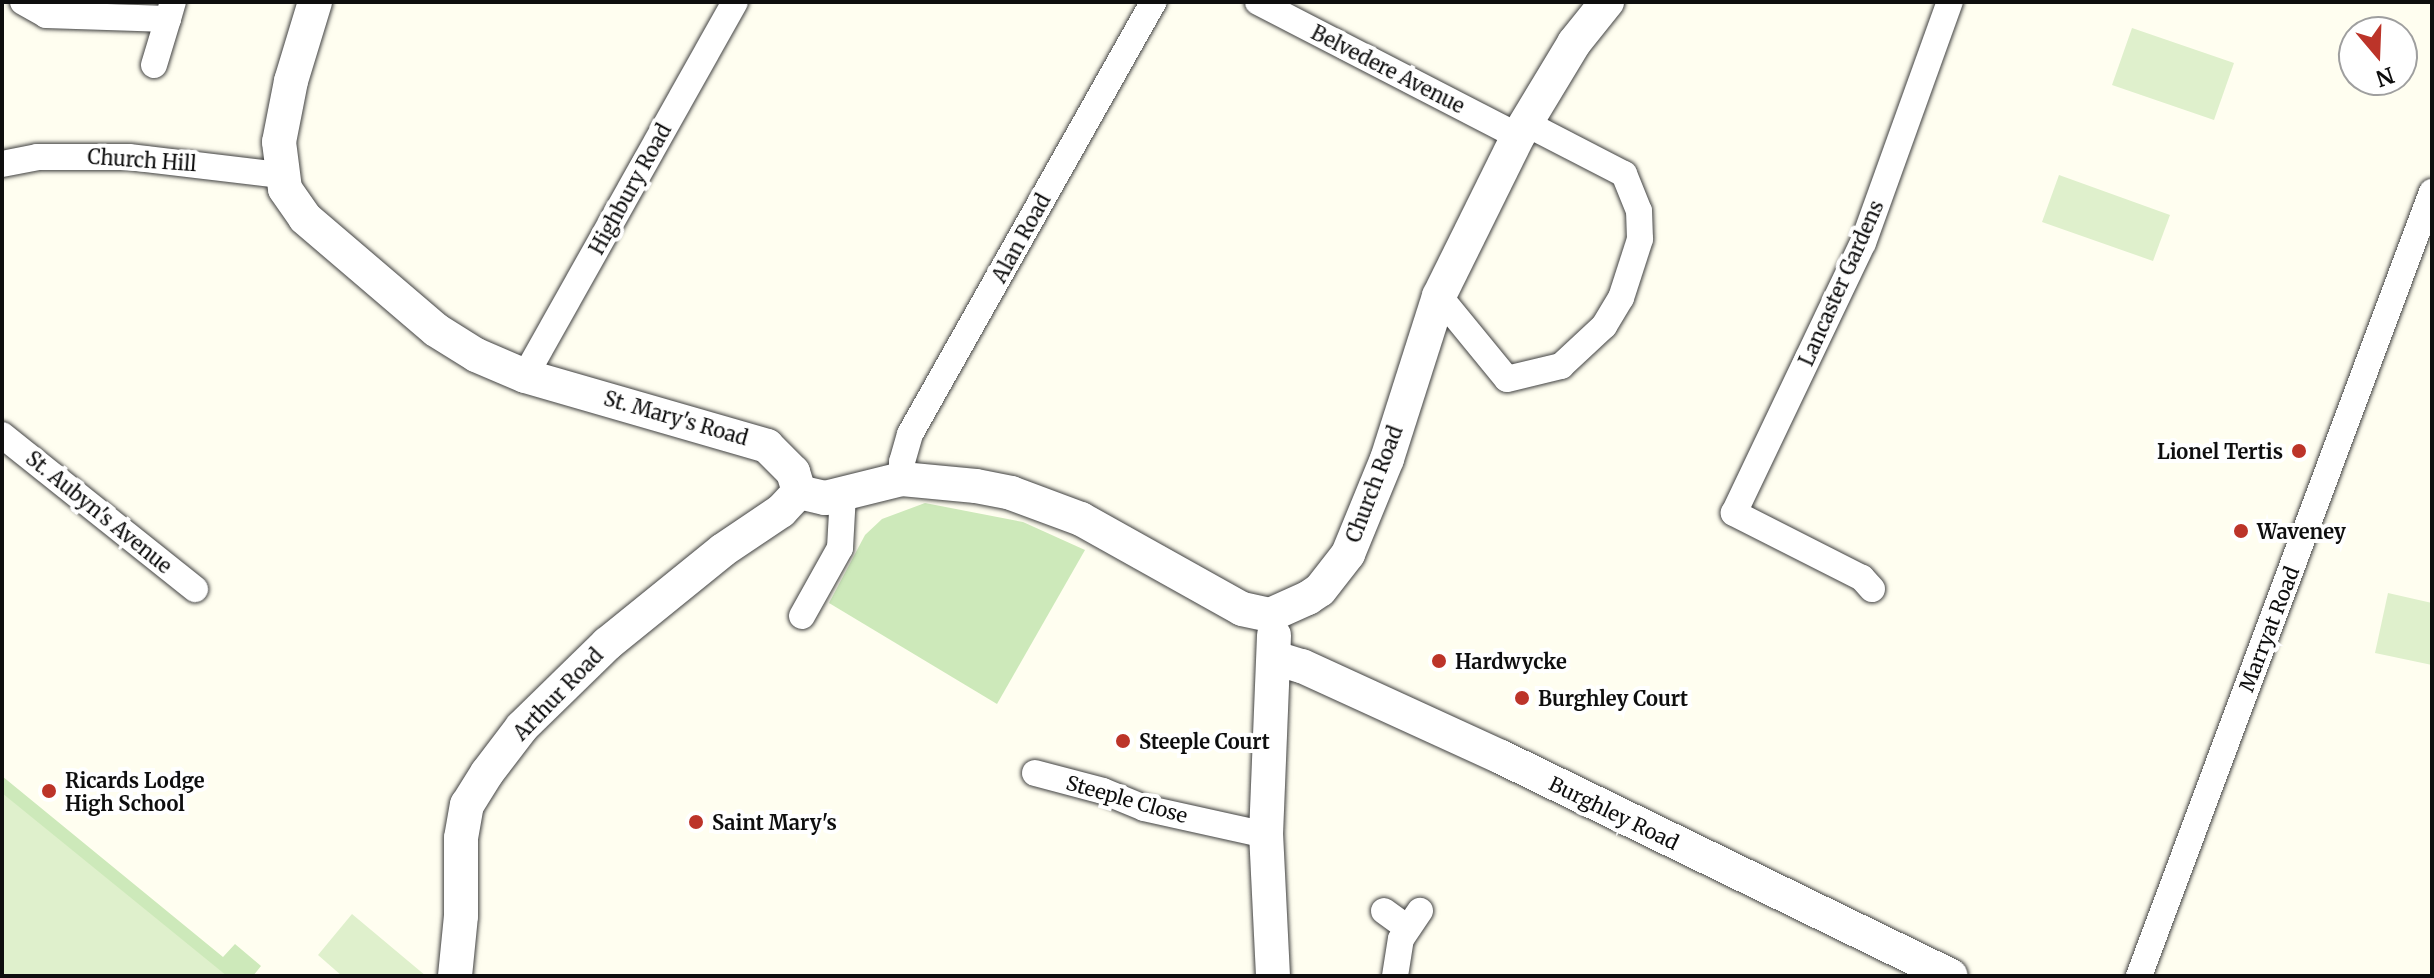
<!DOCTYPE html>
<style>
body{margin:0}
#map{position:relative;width:2434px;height:978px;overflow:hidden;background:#fffef0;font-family:Merriweather,serif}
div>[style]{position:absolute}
.green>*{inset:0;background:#cde9ba}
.pitch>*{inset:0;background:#dff0cc}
.roads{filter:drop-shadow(0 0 2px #414141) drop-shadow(0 0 2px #414141)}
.minor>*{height:26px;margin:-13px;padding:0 13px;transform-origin:13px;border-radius:13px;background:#fff}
.tertiary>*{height:34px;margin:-17px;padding:0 17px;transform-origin:17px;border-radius:17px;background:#fff}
.dots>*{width:22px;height:22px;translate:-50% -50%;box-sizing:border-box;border:4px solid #fff;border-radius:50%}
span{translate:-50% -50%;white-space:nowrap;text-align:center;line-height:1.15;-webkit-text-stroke:8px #fff;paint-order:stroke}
.street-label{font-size:20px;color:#0e0e0e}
.poi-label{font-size:20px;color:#0e0e0e;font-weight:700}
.right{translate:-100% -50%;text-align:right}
.left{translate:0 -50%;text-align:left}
.frame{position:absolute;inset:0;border:4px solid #0e0e0e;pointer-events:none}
.north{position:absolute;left:2338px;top:16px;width:80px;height:80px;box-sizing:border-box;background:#fff;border:2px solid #9f9f9f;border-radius:50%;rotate:161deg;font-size:22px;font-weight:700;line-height:32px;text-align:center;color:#0e0e0e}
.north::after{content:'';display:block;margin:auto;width:28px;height:36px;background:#bc3429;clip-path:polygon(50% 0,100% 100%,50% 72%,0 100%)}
</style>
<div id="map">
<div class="green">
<i style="clip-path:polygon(925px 503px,1023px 522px,1085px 550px,997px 704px,829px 603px,865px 535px,882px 519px)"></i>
<i style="clip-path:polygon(2px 776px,223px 957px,235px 944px,261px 966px,253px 976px,2px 976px)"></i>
</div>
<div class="pitch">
<i style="clip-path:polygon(2132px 28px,2234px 63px,2214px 120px,2112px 85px)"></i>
<i style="clip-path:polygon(2059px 175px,2170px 215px,2153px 261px,2042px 222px)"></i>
<i style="clip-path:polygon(2388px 593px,2432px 603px,2432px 665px,2375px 653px)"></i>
<i style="clip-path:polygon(2px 793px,227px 976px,2px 976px)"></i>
<i style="clip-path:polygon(352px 914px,426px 976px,342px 976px,318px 955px)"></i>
</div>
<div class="roads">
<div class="minor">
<i style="left:23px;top:2px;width:26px;rotate:29deg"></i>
<i style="left:46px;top:15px;width:122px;rotate:1.9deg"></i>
<i style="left:168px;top:19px;width:18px;rotate:-74deg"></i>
<i style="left:1258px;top:2px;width:292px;rotate:27.3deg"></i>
<i style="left:154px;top:65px;width:48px;rotate:-73.1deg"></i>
<i style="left:2px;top:164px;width:36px;rotate:-11deg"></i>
<i style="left:37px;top:157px;width:92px"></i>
<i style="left:129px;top:157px;width:153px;rotate:6.8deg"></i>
<i style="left:1439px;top:296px;width:107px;rotate:50.7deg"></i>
<i style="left:1507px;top:379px;width:56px;rotate:-13.5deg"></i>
<i style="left:1561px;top:366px;width:59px;rotate:-42.9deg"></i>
<i style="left:1604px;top:326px;width:33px;rotate:-59deg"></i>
<i style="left:1621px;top:298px;width:62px;rotate:-72.1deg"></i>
<i style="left:1640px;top:239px;width:28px;rotate:-92deg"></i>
<i style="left:1639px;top:211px;width:40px;rotate:-112deg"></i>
<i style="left:1624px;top:174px;width:111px;rotate:-152.7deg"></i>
<i style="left:525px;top:376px;width:429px;rotate:-60.7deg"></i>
<i style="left:2px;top:435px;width:247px;rotate:38.6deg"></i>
<i style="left:902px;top:479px;width:17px;rotate:-90deg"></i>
<i style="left:902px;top:462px;width:29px;rotate:-74deg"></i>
<i style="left:910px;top:434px;width:496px;rotate:-60.6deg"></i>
<i style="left:1872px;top:589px;width:15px;rotate:-132deg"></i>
<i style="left:1862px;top:578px;width:144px;rotate:-153.1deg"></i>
<i style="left:1734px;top:513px;width:299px;rotate:-64.5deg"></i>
<i style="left:1863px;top:243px;width:256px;rotate:-70.2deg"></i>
<i style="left:802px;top:616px;width:78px;rotate:-60.8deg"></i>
<i style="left:840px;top:548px;width:53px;rotate:-86.8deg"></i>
<i style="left:1035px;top:773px;width:70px;rotate:14.8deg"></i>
<i style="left:1103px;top:791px;width:44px;rotate:22.5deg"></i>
<i style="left:1144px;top:808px;width:125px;rotate:12.5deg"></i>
<i style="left:1384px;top:911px;width:29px;rotate:36deg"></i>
<i style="left:1395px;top:976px;width:37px;rotate:-81deg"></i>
<i style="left:1401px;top:939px;width:34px;rotate:-56deg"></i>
<i style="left:2139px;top:976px;width:837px;rotate:-69.51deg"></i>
</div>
<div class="tertiary">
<i style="left:315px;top:2px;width:83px;rotate:106.9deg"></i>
<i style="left:291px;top:81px;width:62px;rotate:101.1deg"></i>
<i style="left:279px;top:142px;width:47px;rotate:82.7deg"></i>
<i style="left:285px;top:189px;width:35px;rotate:55deg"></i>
<i style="left:305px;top:218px;width:172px;rotate:40.5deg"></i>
<i style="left:436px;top:330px;width:47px;rotate:32deg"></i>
<i style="left:476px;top:355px;width:53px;rotate:23.2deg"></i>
<i style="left:525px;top:376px;width:252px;rotate:16.1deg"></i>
<i style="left:767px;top:446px;width:37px;rotate:45deg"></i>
<i style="left:793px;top:472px;width:21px;rotate:73deg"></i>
<i style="left:799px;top:492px;width:27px;rotate:13deg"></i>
<i style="left:825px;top:498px;width:79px;rotate:-13.9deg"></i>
<i style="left:902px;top:479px;width:74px;rotate:5.4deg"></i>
<i style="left:976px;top:486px;width:36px;rotate:11deg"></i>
<i style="left:1011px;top:493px;width:75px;rotate:20.4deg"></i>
<i style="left:1081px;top:519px;width:184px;rotate:29.2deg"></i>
<i style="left:1242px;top:609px;width:29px;rotate:12deg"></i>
<i style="left:1270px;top:615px;width:42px;rotate:-24.1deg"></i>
<i style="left:1308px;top:598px;width:14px;rotate:-34deg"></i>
<i style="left:1320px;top:590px;width:46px;rotate:-52.1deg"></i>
<i style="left:1348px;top:554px;width:103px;rotate:-67.7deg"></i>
<i style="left:1387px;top:459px;width:171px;rotate:-72.3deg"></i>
<i style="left:1439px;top:296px;width:178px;rotate:-63.7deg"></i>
<i style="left:1518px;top:136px;width:109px;rotate:-58.9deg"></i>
<i style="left:1574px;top:43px;width:53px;rotate:-51.2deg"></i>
<i style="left:1275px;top:658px;width:28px;rotate:17deg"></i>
<i style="left:1302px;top:666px;width:219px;rotate:24.6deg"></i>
<i style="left:1501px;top:757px;width:500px;rotate:25.95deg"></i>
<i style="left:455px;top:976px;width:60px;rotate:-84.3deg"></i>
<i style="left:461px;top:916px;width:78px;rotate:-90deg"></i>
<i style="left:461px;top:838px;width:34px;rotate:-80deg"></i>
<i style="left:467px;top:805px;width:38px;rotate:-58deg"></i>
<i style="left:487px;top:773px;width:58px;rotate:-52.7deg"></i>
<i style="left:522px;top:727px;width:119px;rotate:-44.3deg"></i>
<i style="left:607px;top:644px;width:149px;rotate:-39deg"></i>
<i style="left:723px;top:550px;width:70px;rotate:-33.9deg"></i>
<i style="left:781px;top:511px;width:26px;rotate:-47deg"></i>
<i style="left:1273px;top:976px;width:141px;rotate:-92.8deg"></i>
<i style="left:1266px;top:835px;width:200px;rotate:-87.7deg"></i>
</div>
</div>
<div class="dots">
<i style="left:2299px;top:451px;background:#bc3429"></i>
<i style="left:2241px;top:531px;background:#bc3429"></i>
<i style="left:1439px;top:661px;background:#bc3429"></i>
<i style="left:1522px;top:698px;background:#bc3429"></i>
<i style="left:1123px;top:741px;background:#bc3429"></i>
<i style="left:49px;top:791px;background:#bc3429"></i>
<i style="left:696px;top:822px;background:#bc3429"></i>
</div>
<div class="street-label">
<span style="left:1388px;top:69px;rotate:27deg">Belvedere Avenue</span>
<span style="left:142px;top:160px;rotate:4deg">Church Hill</span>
<span style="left:630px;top:189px;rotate:-61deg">Highbury Road</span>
<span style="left:1021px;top:238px;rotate:-61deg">Alan Road</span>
<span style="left:1841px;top:283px;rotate:-66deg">Lancaster Gardens</span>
<span style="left:676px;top:418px;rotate:16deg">St. Mary's Road</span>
<span style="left:1374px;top:484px;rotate:-69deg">Church Road</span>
<span style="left:99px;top:512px;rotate:39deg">St. Aubyn's Avenue</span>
<span style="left:2269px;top:629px;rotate:-69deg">Marryat Road</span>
<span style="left:558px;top:694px;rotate:-46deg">Arthur Road</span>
<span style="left:1127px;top:799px;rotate:16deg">Steeple Close</span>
<span style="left:1614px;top:813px;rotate:26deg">Burghley Road</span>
</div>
<div class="poi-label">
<span class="right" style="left:2283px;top:451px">Lionel Tertis</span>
<span class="left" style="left:2257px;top:531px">Waveney</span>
<span class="left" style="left:1455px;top:661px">Hardwycke</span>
<span class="left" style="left:1538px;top:698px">Burghley Court</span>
<span class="left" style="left:1139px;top:741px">Steeple Court</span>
<span class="left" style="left:65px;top:792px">Ricards Lodge<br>High School</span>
<span class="left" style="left:712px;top:822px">Saint Mary's</span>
</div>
<div class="frame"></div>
<div class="north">N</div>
</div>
